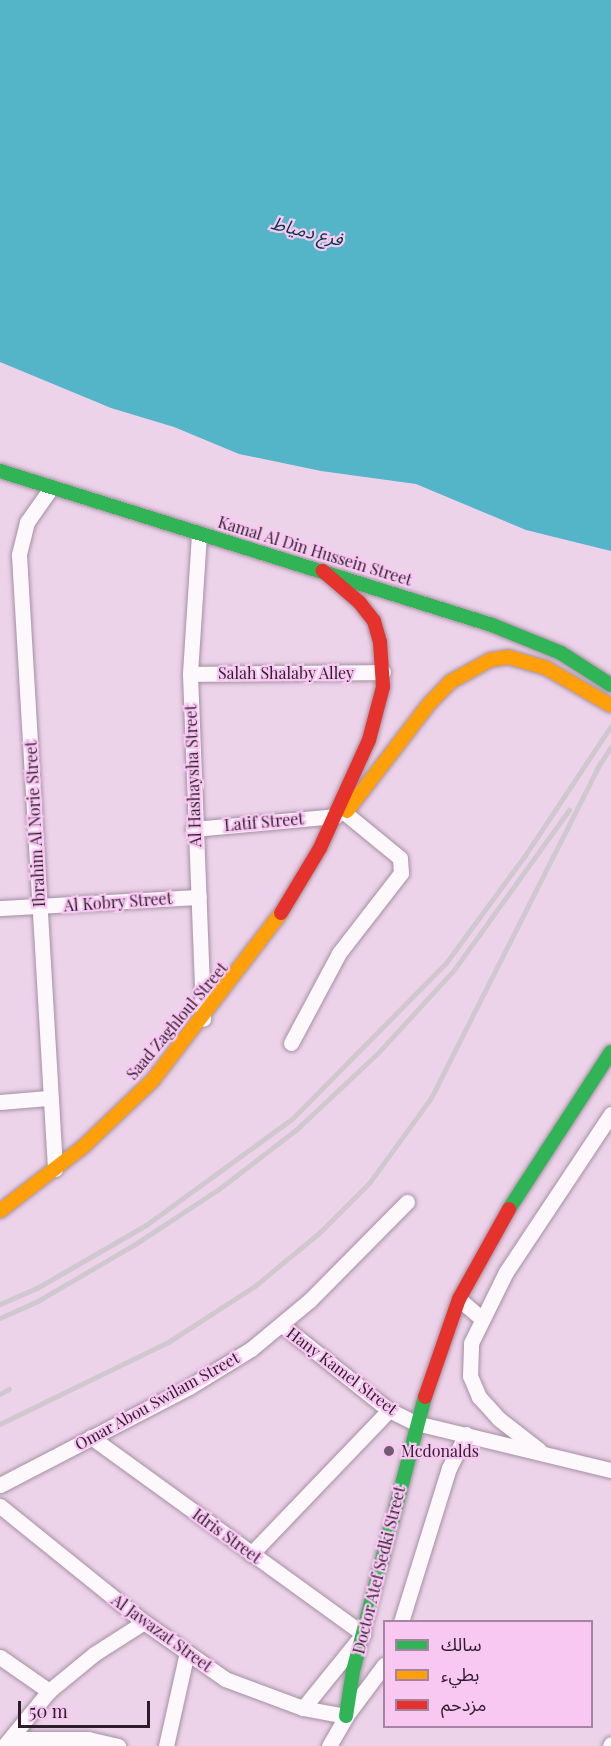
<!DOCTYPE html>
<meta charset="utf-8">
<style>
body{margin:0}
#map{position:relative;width:611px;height:1746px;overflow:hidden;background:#edd3ea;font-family:"Playfair Display","Noto Sans Arabic",serif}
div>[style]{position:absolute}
.water>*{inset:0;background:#54b4c8}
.roads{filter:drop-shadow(0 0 2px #a490a1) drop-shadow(0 0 2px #a490a1)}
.street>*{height:15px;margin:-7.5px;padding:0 7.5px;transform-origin:7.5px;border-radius:7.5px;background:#fcf8fc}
.fast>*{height:14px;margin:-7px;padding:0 7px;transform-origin:7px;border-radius:7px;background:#30b455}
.slow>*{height:14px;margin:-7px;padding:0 7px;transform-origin:7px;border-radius:7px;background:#ff9f0a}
.jam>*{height:14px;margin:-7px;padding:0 7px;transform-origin:7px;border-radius:7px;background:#e5322d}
.rail>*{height:4.5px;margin:-2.25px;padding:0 2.25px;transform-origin:2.25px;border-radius:2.25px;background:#d0c8cf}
.dots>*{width:16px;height:16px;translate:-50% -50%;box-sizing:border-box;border:3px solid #f8c8f2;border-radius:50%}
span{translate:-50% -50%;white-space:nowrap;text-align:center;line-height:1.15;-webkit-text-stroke:4.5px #f8c8f2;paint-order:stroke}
.street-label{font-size:16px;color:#2e1c2c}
.poi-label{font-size:16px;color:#2e1c2c}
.left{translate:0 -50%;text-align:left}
.water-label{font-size:18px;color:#003c45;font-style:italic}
.legend{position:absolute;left:383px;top:1620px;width:210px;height:108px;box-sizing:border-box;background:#f8c8f2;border:2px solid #a783a3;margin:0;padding:8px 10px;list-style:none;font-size:18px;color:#2e1c2c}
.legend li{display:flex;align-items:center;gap:12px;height:30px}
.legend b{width:30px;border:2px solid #a783a3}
.scale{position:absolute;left:18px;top:1701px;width:132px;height:27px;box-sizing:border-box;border:3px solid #2e1c2c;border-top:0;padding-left:8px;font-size:18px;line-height:21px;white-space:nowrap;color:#2e1c2c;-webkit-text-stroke:4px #f8c8f2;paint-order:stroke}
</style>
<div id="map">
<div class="water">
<i style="clip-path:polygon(0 0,611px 0,611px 551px,526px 530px,416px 484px,321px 471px,239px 454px,174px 427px,111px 408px,0 362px)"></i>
</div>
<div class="roads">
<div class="street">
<i style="left:51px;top:488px;width:42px;rotate:125.2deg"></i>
<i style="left:27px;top:522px;width:34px;rotate:104deg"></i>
<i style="left:19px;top:555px;width:615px;rotate:86.64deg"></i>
<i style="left:199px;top:534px;width:140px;rotate:93.7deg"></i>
<i style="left:190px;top:674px;width:345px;rotate:87.8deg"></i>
<i style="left:190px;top:674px;width:193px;rotate:-0.6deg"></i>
<i style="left:193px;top:829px;width:143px;rotate:-5.2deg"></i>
<i style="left:0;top:908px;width:199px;rotate:-3.2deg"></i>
<i style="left:291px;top:1043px;width:102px;rotate:-61.9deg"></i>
<i style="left:339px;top:953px;width:101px;rotate:-52.2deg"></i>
<i style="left:401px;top:873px;width:15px;rotate:-94deg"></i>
<i style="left:400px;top:858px;width:71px;rotate:-140.7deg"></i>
<i style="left:0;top:1102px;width:48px;rotate:-4.8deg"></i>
<i style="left:459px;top:1299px;width:29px;rotate:41deg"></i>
<i style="left:282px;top:1325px;width:137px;rotate:38.5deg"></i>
<i style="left:389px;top:1410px;width:30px;rotate:26deg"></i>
<i style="left:416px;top:1423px;width:201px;rotate:13.6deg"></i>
<i style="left:91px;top:1437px;width:336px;rotate:35.9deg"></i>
<i style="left:363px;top:1634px;width:95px;rotate:129deg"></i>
<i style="left:539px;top:1450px;width:51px;rotate:-142.2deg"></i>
<i style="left:499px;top:1419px;width:30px;rotate:-132deg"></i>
<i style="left:479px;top:1397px;width:23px;rotate:-113deg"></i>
<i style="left:470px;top:1376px;width:33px;rotate:-88deg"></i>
<i style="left:471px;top:1343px;width:79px;rotate:-63.8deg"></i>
<i style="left:506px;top:1272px;width:190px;rotate:-56.4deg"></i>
<i style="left:0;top:1485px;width:213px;rotate:-27.4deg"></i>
<i style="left:189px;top:1387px;width:73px;rotate:-31.5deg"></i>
<i style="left:251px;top:1349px;width:77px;rotate:-39.7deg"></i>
<i style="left:310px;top:1300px;width:138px;rotate:-45.3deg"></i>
<i style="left:0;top:1506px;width:185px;rotate:38.9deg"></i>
<i style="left:144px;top:1622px;width:99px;rotate:35.1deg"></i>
<i style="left:225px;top:1679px;width:83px;rotate:20.4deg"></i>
<i style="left:303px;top:1708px;width:44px;rotate:10.5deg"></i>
<i style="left:251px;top:1554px;width:199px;rotate:-46.2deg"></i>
<i style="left:401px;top:1622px;width:161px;rotate:-72.7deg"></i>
<i style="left:449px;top:1468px;width:38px;rotate:-63deg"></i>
<i style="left:0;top:1657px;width:60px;rotate:34.8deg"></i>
<i style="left:11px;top:1739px;width:77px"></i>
<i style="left:88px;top:1739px;width:31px;rotate:13deg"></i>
<i style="left:4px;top:1746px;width:71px;rotate:-50.7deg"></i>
<i style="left:49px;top:1691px;width:58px;rotate:-39.4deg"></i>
<i style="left:94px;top:1654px;width:59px;rotate:-32.6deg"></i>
<i style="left:166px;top:1746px;width:96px;rotate:-77.4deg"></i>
<i style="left:329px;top:1746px;width:34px;rotate:-60deg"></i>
<i style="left:346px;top:1716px;width:64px;rotate:-53.3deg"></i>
<i style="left:610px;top:1746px;width:2px;rotate:-63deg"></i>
</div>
<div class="fast">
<i style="left:0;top:471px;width:516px;rotate:17.38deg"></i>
<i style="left:492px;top:625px;width:74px;rotate:22.1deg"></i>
<i style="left:561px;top:653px;width:59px;rotate:32.6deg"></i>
<i style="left:509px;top:1209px;width:187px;rotate:-57deg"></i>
<i style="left:346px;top:1716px;width:46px;rotate:-81.2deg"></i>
<i style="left:353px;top:1671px;width:283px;rotate:-75.3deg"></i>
</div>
<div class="slow">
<i style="left:347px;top:811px;width:136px;rotate:-52.5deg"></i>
<i style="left:430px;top:703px;width:29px;rotate:-46deg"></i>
<i style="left:450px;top:682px;width:46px;rotate:-28.8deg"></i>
<i style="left:490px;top:660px;width:18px;rotate:-9deg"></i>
<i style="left:508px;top:657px;width:40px;rotate:16deg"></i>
<i style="left:546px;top:668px;width:74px;rotate:30deg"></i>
<i style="left:0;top:1211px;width:106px;rotate:-37.7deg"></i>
<i style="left:84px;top:1146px;width:95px;rotate:-43.7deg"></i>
<i style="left:153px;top:1080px;width:210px;rotate:-52.5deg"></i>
</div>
<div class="jam">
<i style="left:281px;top:913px;width:76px;rotate:-59deg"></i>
<i style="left:320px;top:848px;width:119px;rotate:-65.6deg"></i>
<i style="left:369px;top:740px;width:55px;rotate:-75.2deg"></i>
<i style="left:383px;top:687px;width:45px;rotate:-93.8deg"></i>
<i style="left:380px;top:642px;width:22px;rotate:-106deg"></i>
<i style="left:374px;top:621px;width:24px;rotate:-128deg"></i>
<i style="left:359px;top:602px;width:48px;rotate:-139.3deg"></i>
<i style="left:425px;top:1397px;width:104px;rotate:-70.9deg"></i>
<i style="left:459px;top:1299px;width:103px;rotate:-60.9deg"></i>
</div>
</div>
<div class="rail">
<i style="left:596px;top:770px;width:27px;rotate:-57deg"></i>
<i style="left:0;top:1304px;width:40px;rotate:-23.4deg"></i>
<i style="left:37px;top:1288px;width:126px;rotate:-30deg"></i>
<i style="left:146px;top:1225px;width:180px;rotate:-36deg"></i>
<i style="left:292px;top:1119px;width:219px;rotate:-45.4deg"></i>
<i style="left:446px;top:963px;width:132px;rotate:-53.7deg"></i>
<i style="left:524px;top:857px;width:157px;rotate:-56.4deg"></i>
<i style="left:0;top:1318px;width:42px;rotate:-24.1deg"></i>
<i style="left:38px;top:1301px;width:111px;rotate:-30.3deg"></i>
<i style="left:134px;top:1245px;width:102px;rotate:-33.4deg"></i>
<i style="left:219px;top:1189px;width:97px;rotate:-37.5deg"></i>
<i style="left:296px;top:1130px;width:114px;rotate:-43.2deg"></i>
<i style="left:379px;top:1052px;width:111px;rotate:-47.6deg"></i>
<i style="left:454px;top:970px;width:197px;rotate:-54.3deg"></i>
<i style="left:0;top:1394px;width:10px;rotate:-29deg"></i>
<i style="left:0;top:1424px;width:189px;rotate:-26deg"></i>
<i style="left:170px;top:1341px;width:101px;rotate:-32.9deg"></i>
<i style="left:255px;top:1286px;width:83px;rotate:-39.6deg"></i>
<i style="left:319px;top:1233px;width:72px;rotate:-45deg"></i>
<i style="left:370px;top:1182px;width:104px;rotate:-54deg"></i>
<i style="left:431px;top:1098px;width:375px;rotate:-63.2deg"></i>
</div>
<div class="dots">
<i style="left:389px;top:1451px;background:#715c6e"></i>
</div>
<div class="street-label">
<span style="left:315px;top:551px;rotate:17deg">Kamal Al Din Hussein Street</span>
<span style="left:286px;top:673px">Salah Shalaby Alley</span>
<span style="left:193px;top:776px;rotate:-92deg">Al Hashaysha Street</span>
<span style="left:264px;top:822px;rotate:-5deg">Latif Street</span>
<span style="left:35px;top:824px;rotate:-93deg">Ibrahim Al Norie Street</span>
<span style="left:118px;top:902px;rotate:-4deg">Al Kobry Street</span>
<span style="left:177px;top:1021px;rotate:-50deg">Saad Zaghloul Street</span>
<span style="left:342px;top:1371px;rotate:37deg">Hany Kamel Street</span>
<span style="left:157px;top:1401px;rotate:-29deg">Omar Abou Swilam Street</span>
<span style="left:227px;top:1536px;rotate:36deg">Idris Street</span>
<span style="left:379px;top:1570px;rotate:-76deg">Doctor Atef Sedki Street</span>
<span style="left:162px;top:1633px;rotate:36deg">Al Jawazat Street</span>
</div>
<div class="poi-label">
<span class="left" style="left:401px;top:1451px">Mcdonalds</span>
</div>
<div class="water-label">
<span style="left:307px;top:231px;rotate:14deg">فرع دمياط</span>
</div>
<ul class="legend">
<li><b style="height:8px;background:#30b455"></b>سالك</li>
<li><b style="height:8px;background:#ff9f0a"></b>بطيء</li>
<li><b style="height:8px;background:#e5322d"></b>مزدحم</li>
</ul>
<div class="scale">50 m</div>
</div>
